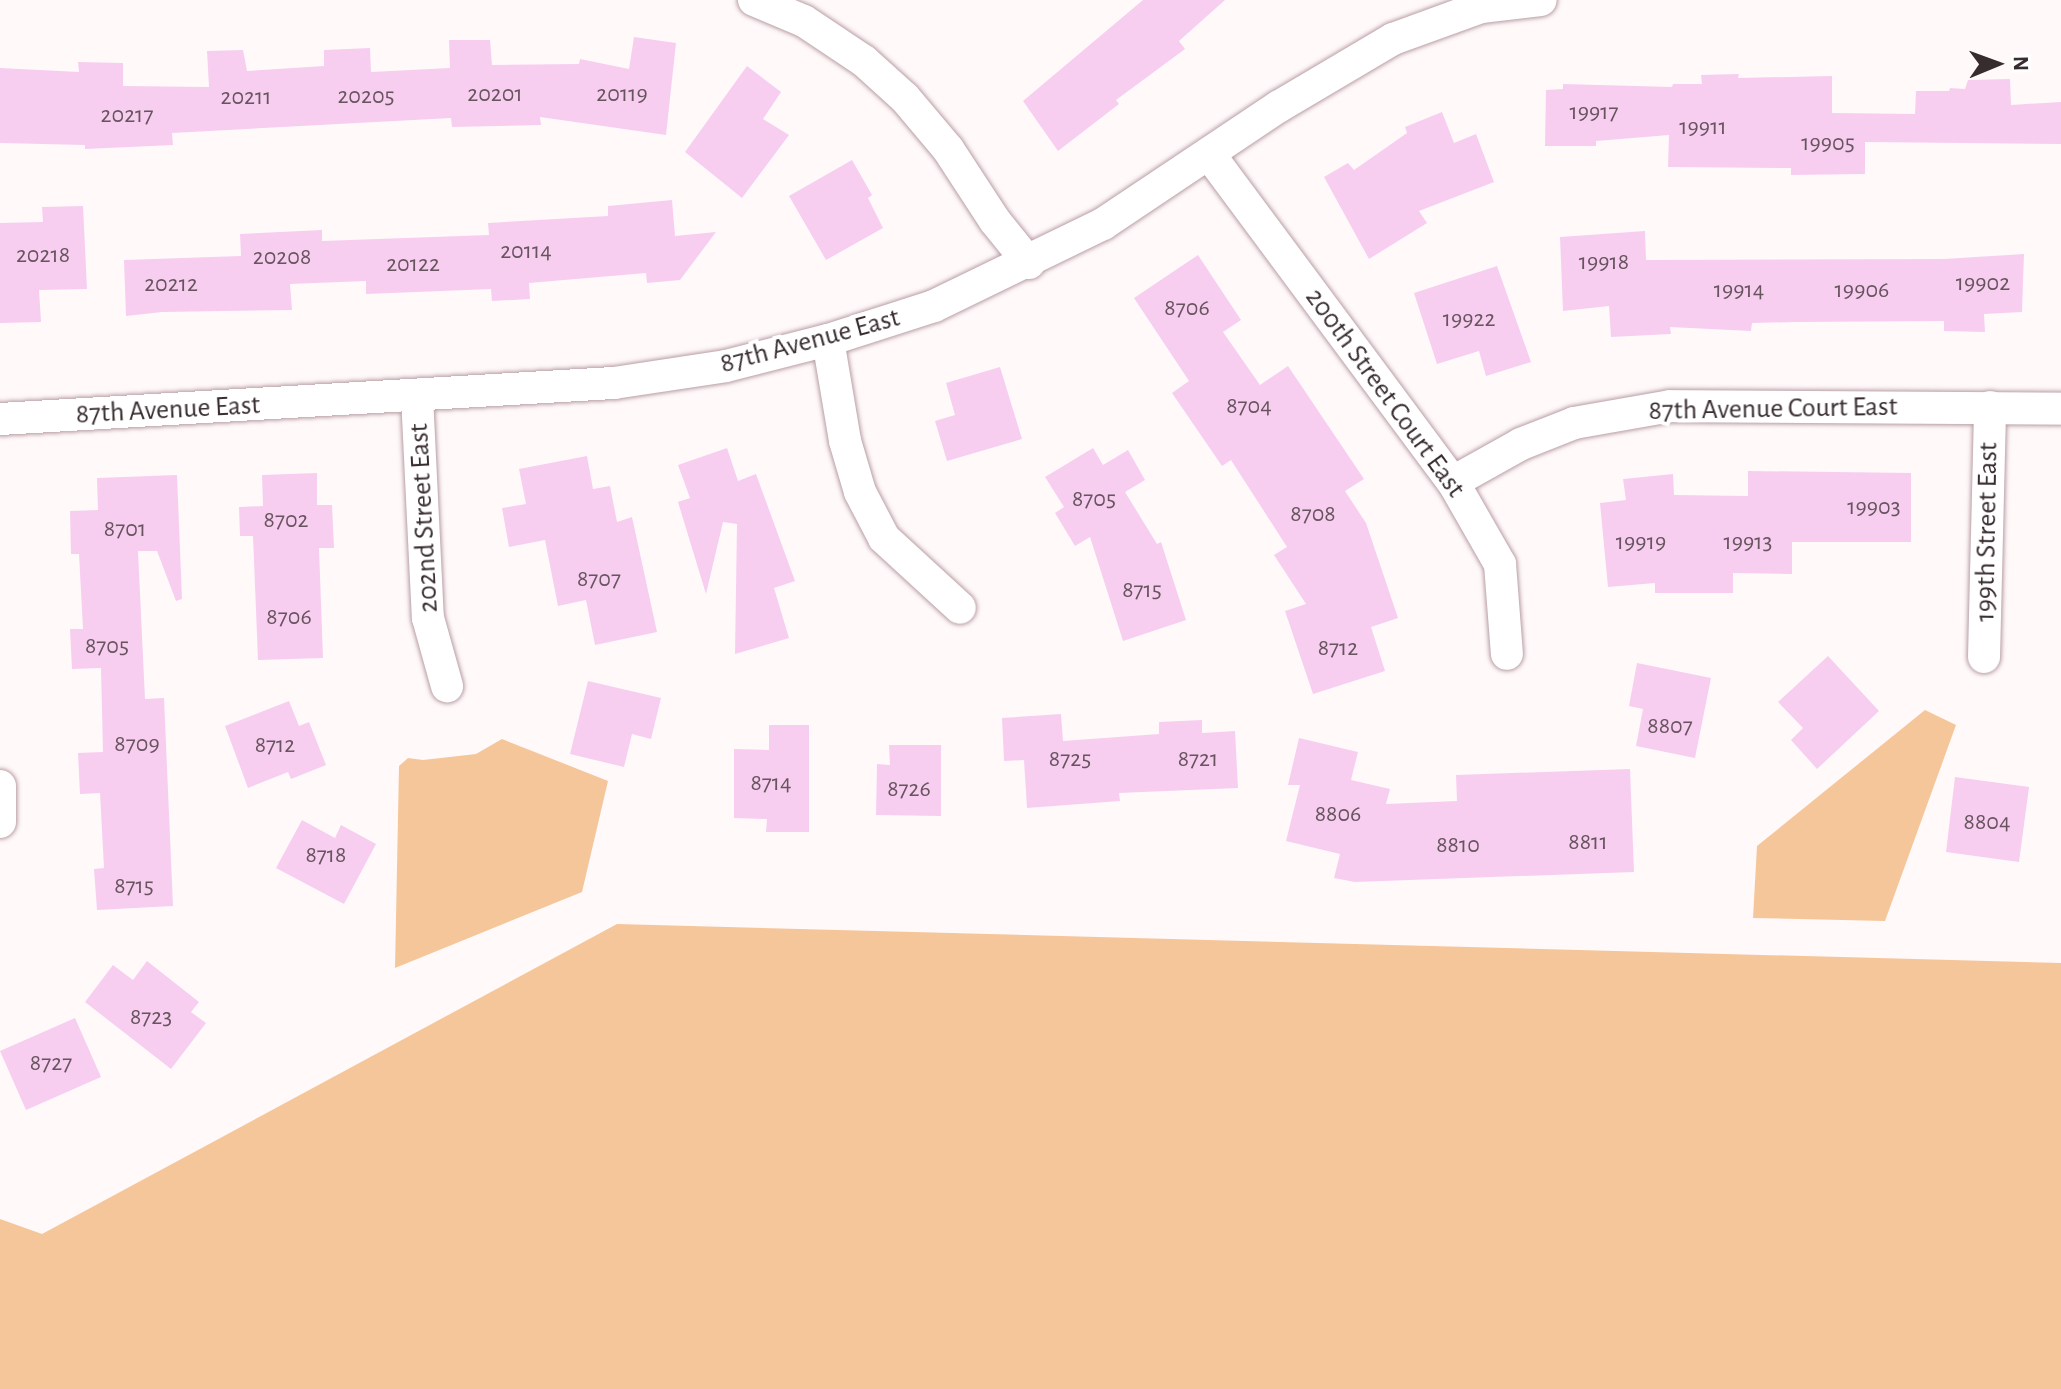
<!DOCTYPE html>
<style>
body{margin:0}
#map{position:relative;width:2061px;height:1389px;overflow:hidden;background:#fff9fa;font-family:"Alegreya Sans",sans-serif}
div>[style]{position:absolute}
.green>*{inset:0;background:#f6c69b}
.building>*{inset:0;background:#f7cef0}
.roads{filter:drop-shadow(0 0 2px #b99ea4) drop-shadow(0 0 2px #b99ea4)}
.minor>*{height:32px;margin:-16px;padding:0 16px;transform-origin:16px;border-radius:16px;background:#fff}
span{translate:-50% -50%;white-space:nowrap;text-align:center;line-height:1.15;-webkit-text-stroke:8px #fff;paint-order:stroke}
.number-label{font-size:24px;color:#67545e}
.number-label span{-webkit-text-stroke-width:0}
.street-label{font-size:28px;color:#372c2e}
.north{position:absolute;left:1957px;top:24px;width:80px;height:80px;-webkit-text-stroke:6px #fff;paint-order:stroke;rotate:89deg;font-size:22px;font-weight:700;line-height:32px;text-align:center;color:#372c2e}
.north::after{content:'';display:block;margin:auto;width:28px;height:36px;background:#372c2e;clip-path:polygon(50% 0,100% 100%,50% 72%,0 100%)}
</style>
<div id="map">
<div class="green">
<i style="clip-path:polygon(1925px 710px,1956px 725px,1885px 921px,1753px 918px,1757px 846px)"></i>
<i style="clip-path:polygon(502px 739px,608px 781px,582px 892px,395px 968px,399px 766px,408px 758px,423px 760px,476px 754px)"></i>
<i style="clip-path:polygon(617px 924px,2061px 963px,2061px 1389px,0 1389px,0 1219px,42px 1234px)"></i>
</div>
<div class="building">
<i style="clip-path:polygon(1143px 0,1225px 0,1179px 41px,1185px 49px,1116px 100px,1119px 104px,1058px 151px,1023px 101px)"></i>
<i style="clip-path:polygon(634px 37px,676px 43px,666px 135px,540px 117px,541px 125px,452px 127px,451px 118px,172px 133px,173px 145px,85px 149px,85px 145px,0 143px,0 68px,79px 72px,78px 62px,123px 63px,123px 86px,209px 87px,207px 51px,243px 50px,247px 71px,324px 66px,324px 50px,370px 48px,371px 72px,450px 68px,449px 40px,490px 40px,492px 65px,579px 64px,580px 59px,629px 69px)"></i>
<i style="clip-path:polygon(747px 66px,781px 92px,763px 119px,789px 135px,742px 198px,685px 152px)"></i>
<i style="clip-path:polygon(1739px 74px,1738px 78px,1832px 76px,1832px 113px,1915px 114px,1916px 91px,1949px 91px,1950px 88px,1965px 89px,1968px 80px,2010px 79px,2011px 105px,2061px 102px,2061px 144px,1865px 142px,1865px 174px,1791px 175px,1791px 168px,1668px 167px,1669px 135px,1596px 141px,1596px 146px,1545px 146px,1546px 90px,1563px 89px,1563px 84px,1672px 87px,1673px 84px,1702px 84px,1701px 75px)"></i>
<i style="clip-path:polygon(1442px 112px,1454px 143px,1476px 134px,1494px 182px,1419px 211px,1427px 223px,1369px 259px,1324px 177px,1348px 163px,1354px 170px,1407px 133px,1405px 127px)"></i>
<i style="clip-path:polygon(852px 160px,872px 195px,868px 198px,883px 228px,826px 260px,789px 196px)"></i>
<i style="clip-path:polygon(672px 200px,675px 236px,716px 232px,680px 280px,647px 283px,646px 273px,529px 283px,530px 299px,492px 301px,491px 289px,366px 294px,366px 281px,290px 284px,292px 310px,162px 312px,126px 316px,124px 260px,241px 256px,240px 234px,322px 230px,322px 241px,489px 235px,488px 223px,608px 216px,608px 206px)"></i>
<i style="clip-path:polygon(83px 206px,87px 289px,39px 290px,41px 322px,0 323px,0 223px,43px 222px,42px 207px)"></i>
<i style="clip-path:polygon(1645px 231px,1646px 260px,1944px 259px,2024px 254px,2022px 312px,1984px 314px,1985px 332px,1944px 331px,1944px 321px,1795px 322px,1752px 323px,1751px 331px,1670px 327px,1671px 334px,1611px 337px,1609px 306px,1563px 311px,1560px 237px)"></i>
<i style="clip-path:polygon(1198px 255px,1241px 320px,1223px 332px,1260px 385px,1288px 366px,1364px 479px,1345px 491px,1366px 523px,1398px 618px,1371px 627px,1385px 671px,1313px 694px,1285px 611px,1306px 604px,1274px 555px,1287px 547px,1231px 460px,1222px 466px,1172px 393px,1189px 381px,1134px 298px)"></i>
<i style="clip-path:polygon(1497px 266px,1531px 362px,1486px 376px,1479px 351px,1437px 364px,1414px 293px)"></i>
<i style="clip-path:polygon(1000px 367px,1022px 439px,947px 461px,935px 421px,955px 415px,946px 383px)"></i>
<i style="clip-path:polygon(727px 448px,738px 481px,756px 474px,795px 581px,774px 588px,789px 638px,735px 654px,737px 524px,723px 522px,706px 594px,678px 502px,690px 498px,678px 465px)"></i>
<i style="clip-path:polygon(1093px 448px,1103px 465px,1128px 450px,1145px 480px,1125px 492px,1157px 544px,1161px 542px,1186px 620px,1123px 641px,1090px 537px,1075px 546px,1055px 513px,1064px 507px,1045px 477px)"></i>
<i style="clip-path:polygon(587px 456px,593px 489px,610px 486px,617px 522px,632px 517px,657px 632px,595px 645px,586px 600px,558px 606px,545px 540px,509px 547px,502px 508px,526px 504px,519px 469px)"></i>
<i style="clip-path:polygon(1748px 471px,1911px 473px,1911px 542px,1792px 542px,1792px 574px,1733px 573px,1733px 593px,1655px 593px,1655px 583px,1608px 587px,1600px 503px,1626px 500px,1623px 479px,1673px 474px,1674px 495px,1748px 496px)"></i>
<i style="clip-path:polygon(317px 473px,317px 505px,332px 505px,334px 548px,319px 548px,323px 658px,258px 660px,253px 536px,240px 536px,239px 507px,263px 506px,262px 475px)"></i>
<i style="clip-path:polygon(177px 475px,182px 599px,176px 601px,157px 551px,138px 551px,145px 699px,164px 698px,173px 906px,97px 910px,94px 869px,104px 868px,100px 793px,80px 794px,78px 753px,103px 752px,101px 668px,72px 669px,70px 629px,83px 629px,79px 554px,71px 554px,70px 511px,98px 510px,97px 478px)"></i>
<i style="clip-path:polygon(1828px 656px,1879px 711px,1817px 769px,1791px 740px,1803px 728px,1778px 702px)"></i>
<i style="clip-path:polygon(1637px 663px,1711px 678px,1695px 758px,1636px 746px,1643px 709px,1629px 706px)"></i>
<i style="clip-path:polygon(588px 681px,661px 698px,651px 739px,632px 734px,624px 767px,570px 754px)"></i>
<i style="clip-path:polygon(289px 701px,299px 726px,309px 722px,326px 765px,291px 779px,288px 772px,248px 788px,225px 726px)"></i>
<i style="clip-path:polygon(1061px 714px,1063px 741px,1159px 734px,1159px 722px,1202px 720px,1202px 733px,1235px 731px,1238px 788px,1119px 793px,1120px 801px,1027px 808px,1024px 760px,1004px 761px,1002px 718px)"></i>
<i style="clip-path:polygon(769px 725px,809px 725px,809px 832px,766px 832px,767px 819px,734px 818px,734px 749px,769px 750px)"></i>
<i style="clip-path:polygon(1299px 738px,1358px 752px,1351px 780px,1390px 789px,1386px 804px,1457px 801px,1456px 775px,1630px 769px,1634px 872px,1355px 882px,1334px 878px,1340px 854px,1286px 841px,1300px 785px,1288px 785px)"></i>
<i style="clip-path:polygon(889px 745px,941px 745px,941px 816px,876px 815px,877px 764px,890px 765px)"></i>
<i style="clip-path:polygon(1955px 777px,2029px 787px,2019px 862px,1946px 852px)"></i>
<i style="clip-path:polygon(302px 820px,335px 838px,341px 825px,376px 844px,344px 904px,276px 868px)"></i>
<i style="clip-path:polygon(147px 961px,199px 1002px,191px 1012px,206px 1023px,171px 1069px,85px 1002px,113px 965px,133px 980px)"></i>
<i style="clip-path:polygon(75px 1018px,101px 1077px,26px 1110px,0 1051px)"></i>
</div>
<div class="roads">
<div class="minor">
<i style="left:754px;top:0;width:54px;rotate:22.8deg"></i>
<i style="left:804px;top:21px;width:72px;rotate:33.7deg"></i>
<i style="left:864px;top:61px;width:55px;rotate:42.1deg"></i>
<i style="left:905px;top:98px;width:67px;rotate:49.9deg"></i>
<i style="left:948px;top:149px;width:86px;rotate:56.9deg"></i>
<i style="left:995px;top:221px;width:54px;rotate:51deg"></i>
<i style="left:1209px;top:154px;width:409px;rotate:53.4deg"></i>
<i style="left:1453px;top:482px;width:95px;rotate:60.2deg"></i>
<i style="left:1500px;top:564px;width:90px;rotate:85.6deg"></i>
<i style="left:828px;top:340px;width:102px;rotate:80.4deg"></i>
<i style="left:845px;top:441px;width:53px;rotate:73.6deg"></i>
<i style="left:860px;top:492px;width:52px;rotate:62.4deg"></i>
<i style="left:884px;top:538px;width:103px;rotate:42.6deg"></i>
<i style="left:417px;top:396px;width:222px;rotate:87.2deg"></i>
<i style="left:428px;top:618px;width:71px;rotate:74.4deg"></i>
<i style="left:0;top:419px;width:615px;rotate:-3.36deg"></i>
<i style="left:614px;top:383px;width:113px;rotate:-8.6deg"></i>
<i style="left:726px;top:366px;width:105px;rotate:-14.3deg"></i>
<i style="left:828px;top:340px;width:111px;rotate:-17.8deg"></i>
<i style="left:934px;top:306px;width:188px;rotate:-25.9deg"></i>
<i style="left:1103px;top:224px;width:211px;rotate:-33.8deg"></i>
<i style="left:1278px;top:107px;width:134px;rotate:-30.6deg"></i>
<i style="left:1393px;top:39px;width:94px;rotate:-20deg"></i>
<i style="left:1481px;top:7px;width:60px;rotate:-6.7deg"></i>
<i style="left:1453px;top:482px;width:78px;rotate:-29.2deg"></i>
<i style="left:1521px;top:444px;width:57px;rotate:-21.6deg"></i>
<i style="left:1574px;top:423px;width:97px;rotate:-10deg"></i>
<i style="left:1670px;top:406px;width:391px;rotate:0.4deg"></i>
<i style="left:1984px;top:657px;width:250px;rotate:-88.6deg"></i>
<i style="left:0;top:786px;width:36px;rotate:90deg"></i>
</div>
</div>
<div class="number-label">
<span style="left:495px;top:95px">20201</span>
<span style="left:622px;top:95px">20119</span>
<span style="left:366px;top:97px">20205</span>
<span style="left:246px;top:98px">20211</span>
<span style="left:1594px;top:113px">19917</span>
<span style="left:127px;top:116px">20217</span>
<span style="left:1703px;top:128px">19911</span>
<span style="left:1828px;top:144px">19905</span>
<span style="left:526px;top:252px">20114</span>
<span style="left:43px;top:256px">20218</span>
<span style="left:282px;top:258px">20208</span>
<span style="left:1604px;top:263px">19918</span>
<span style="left:413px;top:265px">20122</span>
<span style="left:1983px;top:284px">19902</span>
<span style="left:171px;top:285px">20212</span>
<span style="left:1739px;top:291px">19914</span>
<span style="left:1862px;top:291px">19906</span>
<span style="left:1187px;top:309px">8706</span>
<span style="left:1469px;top:320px">19922</span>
<span style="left:1249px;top:407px">8704</span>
<span style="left:1094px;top:500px">8705</span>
<span style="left:1874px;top:508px">19903</span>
<span style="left:1313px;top:515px">8708</span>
<span style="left:286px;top:521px">8702</span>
<span style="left:125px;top:530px">8701</span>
<span style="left:1641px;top:543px">19919</span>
<span style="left:1748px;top:543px">19913</span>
<span style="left:599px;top:580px">8707</span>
<span style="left:1142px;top:591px">8715</span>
<span style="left:289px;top:618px">8706</span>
<span style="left:107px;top:647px">8705</span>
<span style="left:1338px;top:649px">8712</span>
<span style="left:1670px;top:727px">8807</span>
<span style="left:137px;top:745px">8709</span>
<span style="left:275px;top:746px">8712</span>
<span style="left:1070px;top:760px">8725</span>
<span style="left:1198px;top:760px">8721</span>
<span style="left:771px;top:784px">8714</span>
<span style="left:909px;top:790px">8726</span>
<span style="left:1338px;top:815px">8806</span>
<span style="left:1987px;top:823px">8804</span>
<span style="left:1588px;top:843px">8811</span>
<span style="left:1458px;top:846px">8810</span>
<span style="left:326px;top:856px">8718</span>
<span style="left:134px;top:887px">8715</span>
<span style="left:151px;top:1018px">8723</span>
<span style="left:51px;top:1064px">8727</span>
</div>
<div class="street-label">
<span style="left:810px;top:341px;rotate:-15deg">87th Avenue East</span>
<span style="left:1385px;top:393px;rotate:54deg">200th Street Court East</span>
<span style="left:1773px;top:409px;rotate:-1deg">87th Avenue Court East</span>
<span style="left:168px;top:410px;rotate:-3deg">87th Avenue East</span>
<span style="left:424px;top:518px;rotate:-93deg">202nd Street East</span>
<span style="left:1987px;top:532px;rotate:-89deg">199th Street East</span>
</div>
<div class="north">N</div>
</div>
